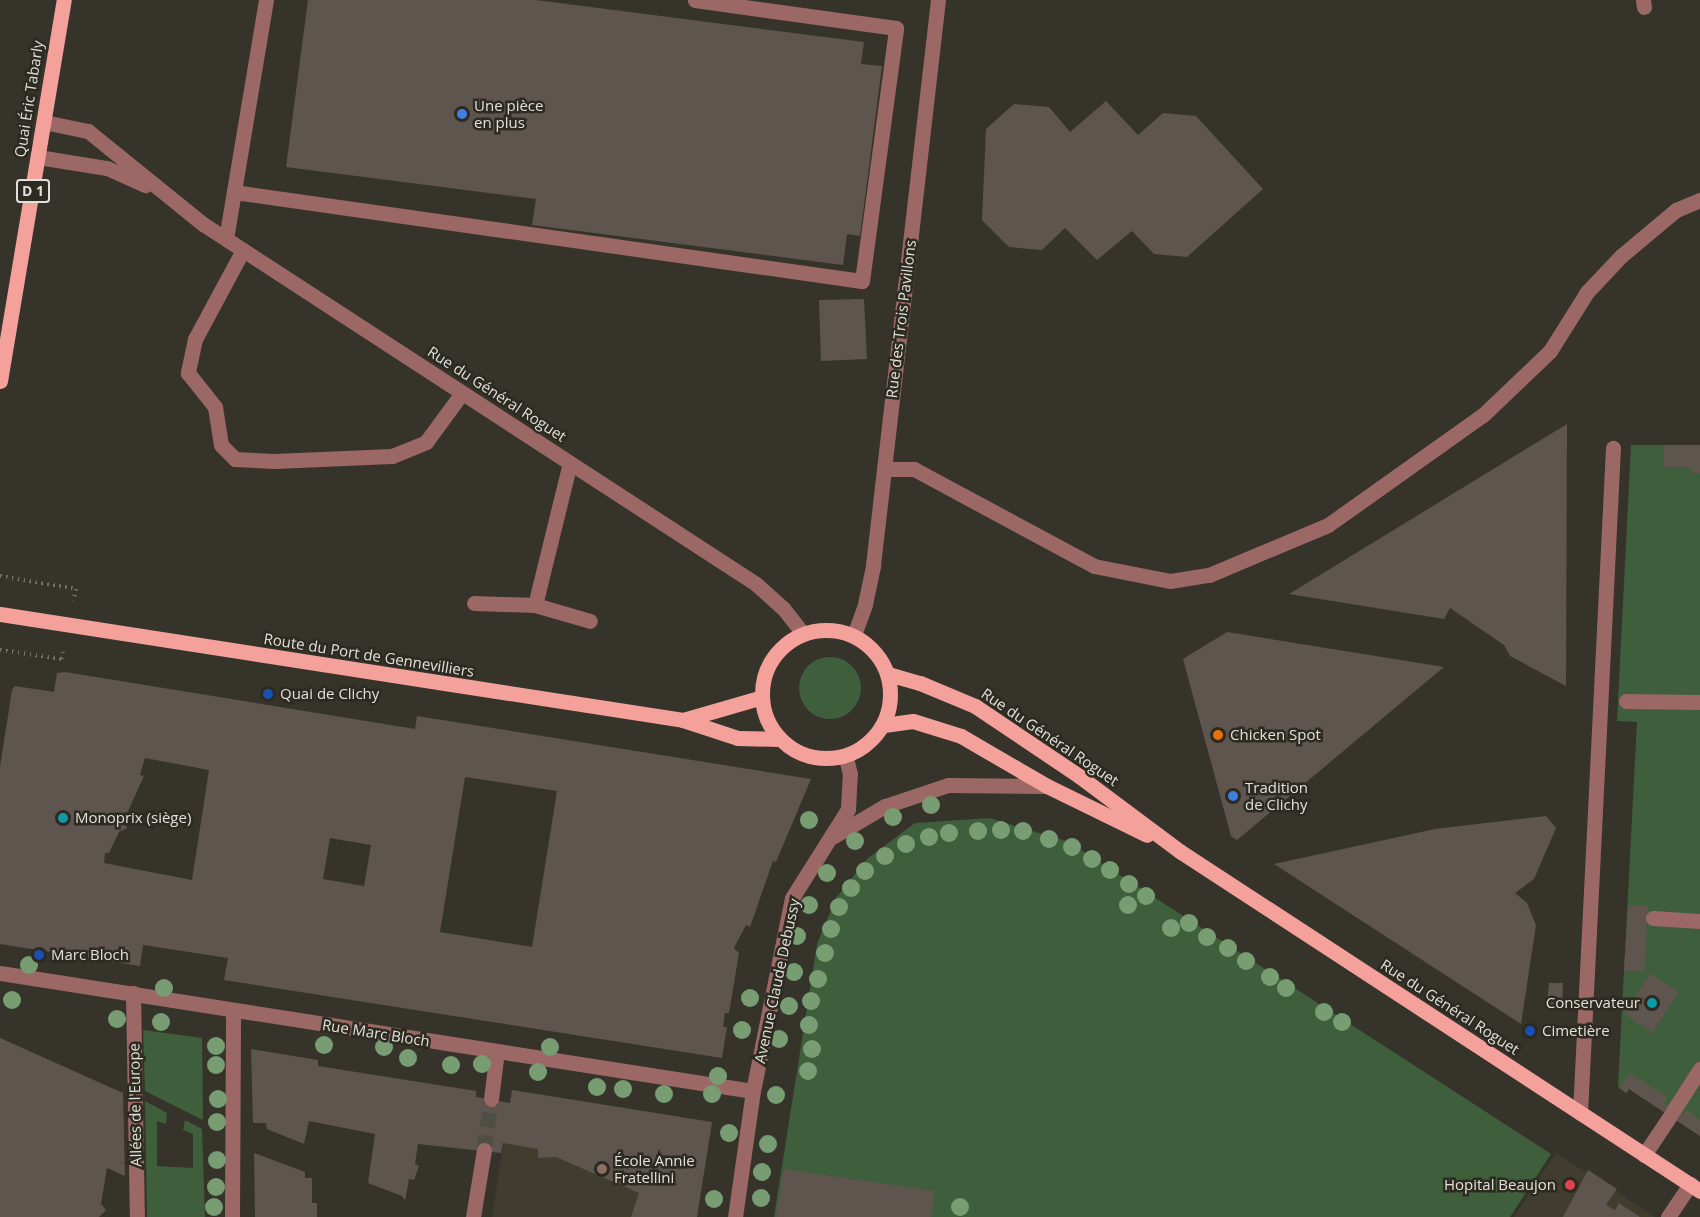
<!DOCTYPE html>
<meta charset="utf-8">
<style>
body{margin:0}
#map{position:relative;width:1700px;height:1217px;overflow:hidden;background:#36342a;font-family:"Open Sans",sans-serif}
div>[style]{position:absolute}
.built>*{inset:0;background:#403d2e}
.green>*{inset:0;background:#3e5e3c}
.round{border-radius:50%}
.building>*{inset:0;background:#5e554e}
.minor-tunnel>*{height:15px;margin-top:-7.5px;transform-origin:0;background:repeating-linear-gradient(90deg,#504e44 0 15px,transparent 0 23px)}
.path>*{height:4px;margin-top:-2px;transform-origin:0;background:repeating-linear-gradient(90deg,#74736a 0 1.5px,transparent 0 6px)}
.minor>*{height:15px;margin:-7.5px;padding:0 7.5px;transform-origin:7.5px;border-radius:7.5px;background:#9b6865}
.major>*{height:15px;margin:-7.5px;padding:0 7.5px;transform-origin:7.5px;border-radius:7.5px;background:#f4a19c}
.major>.ring{margin:-7.5px;padding:0;box-sizing:content-box;background:none;border:15px solid #f4a19c;border-radius:50%}
.trees>*{width:18px;height:18px;margin:-9px;border-radius:50%;background:#799d72}
.dots>*{width:16px;height:16px;translate:-50% -50%;box-sizing:border-box;border:3px solid #2c2a21;border-radius:50%}
span{translate:-50% -50%;white-space:nowrap;text-align:center;line-height:1.15;-webkit-text-stroke:5px #2c2a21;paint-order:stroke}
.shield-label span{padding:2px 4px;background:#2c2a21;border:2px solid;border-radius:4px;-webkit-text-stroke-width:0}
.shield-label{font-size:14px;color:#e1e0da;font-weight:700}
.street-label{font-size:15px;color:#e1e0da}
.poi-label{font-size:15px;color:#e1e0da}
.left{translate:0 -50%;text-align:left}
.right{translate:-100% -50%;text-align:right}
</style>
<div id="map">
<div class="built">
<i style="clip-path:polygon(512px 1090px,712px 1122px,697px 1217px,492px 1217px)"></i>
<i style="clip-path:polygon(1556px 1153px,1655px 1217px,1514px 1217px)"></i>
</div>
<div class="green">
<i style="clip-path:polygon(1631px 445px,1700px 445px,1700px 1136px,1629px 1089px,1626px 1093px,1618px 1086px,1637px 722px,1617px 721px)"></i>
<i class="round" style="left:799px;top:657px;width:62px;height:62px"></i>
<i style="clip-path:polygon(989px 818px,1069px 842px,1551px 1154px,1510px 1217px,774px 1217px,817px 944px,836px 898px,867px 859px,915px 823px)"></i>
<i style="clip-path:polygon(143px 1030px,202px 1038px,203px 1120px,145px 1091px)"></i>
<i style="clip-path:polygon(145px 1101px,167px 1113px,166px 1124px,157px 1121px,157px 1166px,193px 1168px,193px 1134px,183px 1130px,185px 1120px,202px 1129px,205px 1217px,147px 1217px)"></i>
</div>
<div class="building">
<i style="clip-path:polygon(308px 0,536px 0,864px 42px,861px 64px,882px 66px,860px 236px,847px 234px,843px 265px,532px 225px,536px 199px,286px 167px)"></i>
<i style="clip-path:polygon(1106px 101px,1138px 135px,1163px 113px,1196px 116px,1263px 189px,1187px 257px,1154px 254px,1132px 231px,1097px 260px,1065px 228px,1042px 250px,1009px 247px,982px 220px,986px 129px,1014px 104px,1049px 107px,1070px 132px)"></i>
<i style="clip-path:polygon(864px 299px,867px 359px,821px 361px,819px 300px)"></i>
<i style="clip-path:polygon(1567px 424px,1566px 686px,1510px 656px,1504px 645px,1450px 608px,1444px 619px,1289px 594px)"></i>
<i style="clip-path:polygon(1664px 445px,1700px 445px,1700px 473px,1691px 473px,1691px 467px,1664px 467px)"></i>
<i style="clip-path:polygon(1227px 632px,1444px 667px,1237px 840px,1231px 836px,1183px 659px)"></i>
<i style="clip-path:polygon(evenodd,65px 672px,415px 729px,417px 716px,811px 779px,776px 862px,773px 861px,750px 927px,746px 925px,734px 948px,739px 953px,729px 1013px,725px 1013px,723px 1027px,727px 1027px,722px 1058px,224px 980px,228px 958px,143px 945px,140px 966px,0 944px,0 767px,12px 690px,15px 686px,54px 692px,57px 673px,65px 672px,145px 758px,209px 770px,192px 880px,104px 863px,105px 853px,109px 853px,119px 832px,127px 828px,124px 820px,144px 776px,140px 775px,145px 758px,65px 672px,465px 777px,557px 791px,532px 947px,440px 932px,465px 777px,65px 672px,330px 838px,371px 845px,364px 886px,323px 879px,330px 838px)"></i>
<i style="clip-path:polygon(1546px 816px,1556px 828px,1534px 879px,1515px 893px,1527px 903px,1536px 925px,1521px 1024px,1274px 864px,1435px 829px)"></i>
<i style="clip-path:polygon(1628px 905px,1648px 906px,1644px 971px,1624px 971px)"></i>
<i style="clip-path:polygon(1650px 973px,1679px 992px,1653px 1033px,1624px 1014px)"></i>
<i style="clip-path:polygon(1549px 983px,1563px 983px,1562px 1007px,1547px 1005px)"></i>
<i style="clip-path:polygon(0 1038px,123px 1093px,125px 1176px,107px 1168px,101px 1204px,106px 1210px,99px 1217px,0 1217px)"></i>
<i style="clip-path:polygon(251px 1049px,318px 1060px,318px 1066px,476px 1091px,476px 1097px,510px 1103px,512px 1090px,712px 1122px,697px 1217px,631px 1217px,639px 1193px,556px 1157px,538px 1158px,538px 1149px,503px 1143px,501px 1153px,418px 1144px,415px 1164px,419px 1166px,414px 1180px,409px 1179px,405px 1201px,402px 1196px,368px 1183px,375px 1134px,309px 1121px,304px 1144px,267px 1129px,266px 1123px,253px 1123px)"></i>
<i style="clip-path:polygon(1630px 1073px,1667px 1097px,1664px 1104px,1681px 1115px,1686px 1110px,1700px 1120px,1700px 1136px,1629px 1089px,1626px 1093px,1619px 1088px)"></i>
<i style="clip-path:polygon(254px 1153px,305px 1172px,305px 1178px,312px 1178px,312px 1203px,317px 1203px,317px 1217px,255px 1217px)"></i>
<i style="clip-path:polygon(784px 1169px,935px 1191px,931px 1217px,776px 1217px)"></i>
<i style="clip-path:polygon(1588px 1170px,1617px 1189px,1606px 1205px,1615px 1210px,1619px 1203px,1640px 1217px,1563px 1217px)"></i>
</div>
<div class="minor-tunnel">
<i style="left:484px;top:1150px;width:51px;rotate:-82.2deg"></i>
</div>
<div class="path">
<i style="left:0;top:576px;width:77px;rotate:9.7deg"></i>
<i style="left:76px;top:589px;width:12px;rotate:104deg"></i>
<i style="left:0;top:650px;width:63px;rotate:8.3deg"></i>
<i style="left:62px;top:659px;width:7px;rotate:-82deg"></i>
</div>
<div class="minor">
<i style="left:1643px;top:0;width:7px;rotate:82deg"></i>
<i style="left:44px;top:122px;width:45px;rotate:11.6deg"></i>
<i style="left:88px;top:131px;width:148px;rotate:39deg"></i>
<i style="left:203px;top:224px;width:660px;rotate:33.06deg"></i>
<i style="left:756px;top:584px;width:36px;rotate:42deg"></i>
<i style="left:783px;top:608px;width:33px;rotate:52deg"></i>
<i style="left:38px;top:157px;width:70px;rotate:9.1deg"></i>
<i style="left:107px;top:168px;width:42px;rotate:24.1deg"></i>
<i style="left:234px;top:192px;width:634px;rotate:8.07deg"></i>
<i style="left:862px;top:281px;width:255px;rotate:-82.3deg"></i>
<i style="left:896px;top:28px;width:203px;rotate:-172.1deg"></i>
<i style="left:226px;top:239px;width:242px;rotate:-80.5deg"></i>
<i style="left:243px;top:250px;width:101px;rotate:118.3deg"></i>
<i style="left:195px;top:339px;width:35px;rotate:102deg"></i>
<i style="left:188px;top:373px;width:43px;rotate:51.5deg"></i>
<i style="left:215px;top:407px;width:38px;rotate:81deg"></i>
<i style="left:221px;top:445px;width:20px;rotate:45deg"></i>
<i style="left:235px;top:459px;width:39px;rotate:3deg"></i>
<i style="left:274px;top:461px;width:118px;rotate:-2.4deg"></i>
<i style="left:392px;top:456px;width:37px;rotate:-22deg"></i>
<i style="left:426px;top:442px;width:61px;rotate:-53.7deg"></i>
<i style="left:884px;top:469px;width:30px"></i>
<i style="left:914px;top:469px;width:204px;rotate:28.3deg"></i>
<i style="left:1094px;top:566px;width:77px;rotate:11.2deg"></i>
<i style="left:1170px;top:581px;width:39px;rotate:-9deg"></i>
<i style="left:1209px;top:575px;width:129px;rotate:-22.8deg"></i>
<i style="left:1328px;top:525px;width:190px;rotate:-35.4deg"></i>
<i style="left:1483px;top:415px;width:93px;rotate:-43.7deg"></i>
<i style="left:1550px;top:351px;width:70px;rotate:-57.9deg"></i>
<i style="left:1587px;top:292px;width:50px;rotate:-46.6deg"></i>
<i style="left:1621px;top:256px;width:72px;rotate:-39.9deg"></i>
<i style="left:1676px;top:210px;width:26px;rotate:-23deg"></i>
<i style="left:474px;top:603px;width:61px;rotate:1.9deg"></i>
<i style="left:535px;top:605px;width:146px;rotate:-76.2deg"></i>
<i style="left:535px;top:605px;width:57px;rotate:16.2deg"></i>
<i style="left:854px;top:635px;width:33px;rotate:-70deg"></i>
<i style="left:865px;top:604px;width:40px;rotate:-78deg"></i>
<i style="left:873px;top:565px;width:569px;rotate:-83.44deg"></i>
<i style="left:1626px;top:701px;width:74px;rotate:0.8deg"></i>
<i style="left:834px;top:836px;width:59px;rotate:-30.5deg"></i>
<i style="left:885px;top:806px;width:66px;rotate:-18.4deg"></i>
<i style="left:948px;top:785px;width:99px;rotate:0.6deg"></i>
<i style="left:1653px;top:918px;width:47px;rotate:3.7deg"></i>
<i style="left:0;top:973px;width:762px;rotate:8.91deg"></i>
<i style="left:133px;top:993px;width:224px;rotate:89deg"></i>
<i style="left:491px;top:1099px;width:48px;rotate:-82.9deg"></i>
<i style="left:1673px;top:1111px;width:50px;rotate:-57.3deg"></i>
<i style="left:1580px;top:1113px;width:666px;rotate:-87.16deg"></i>
<i style="left:1644px;top:1155px;width:47px;rotate:-56.3deg"></i>
<i style="left:232px;top:1217px;width:206px;rotate:-89.7deg"></i>
<i style="left:473px;top:1217px;width:68px;rotate:-80.7deg"></i>
<i style="left:735px;top:1217px;width:127px;rotate:-81.9deg"></i>
<i style="left:753px;top:1091px;width:197px;rotate:-78.6deg"></i>
<i style="left:792px;top:898px;width:105px;rotate:-57.8deg"></i>
<i style="left:848px;top:809px;width:35px;rotate:-87deg"></i>
<i style="left:850px;top:774px;width:16px;rotate:-104deg"></i>
<i style="left:1668px;top:1217px;width:40px;rotate:-56deg"></i>
</div>
<div class="major">
<i style="left:0;top:381px;width:386px;rotate:-80.5deg"></i>
<i style="left:0;top:614px;width:691px;rotate:8.82deg"></i>
<i style="left:683px;top:720px;width:58px;rotate:18.1deg"></i>
<i style="left:738px;top:738px;width:41px;rotate:1.4deg"></i>
<i class="ring" style="left:762px;top:630px;width:113px;height:113px"></i>
<i style="left:888px;top:674px;width:33px;rotate:16deg"></i>
<i style="left:920px;top:683px;width:60px;rotate:22.7deg"></i>
<i style="left:975px;top:706px;width:125px;rotate:33.9deg"></i>
<i style="left:1079px;top:776px;width:127px;rotate:36.7deg"></i>
<i style="left:1181px;top:852px;width:620px;rotate:33.15deg"></i>
<i style="left:683px;top:720px;width:82px;rotate:-16.2deg"></i>
<i style="left:884px;top:725px;width:29px;rotate:-8deg"></i>
<i style="left:913px;top:721px;width:50px;rotate:17.4deg"></i>
<i style="left:961px;top:736px;width:99px;rotate:30.2deg"></i>
<i style="left:1047px;top:786px;width:111px;rotate:26.1deg"></i>
</div>
<div class="trees">
<i style="left:931px;top:805px"></i>
<i style="left:893px;top:817px"></i>
<i style="left:809px;top:820px"></i>
<i style="left:1001px;top:830px"></i>
<i style="left:978px;top:831px"></i>
<i style="left:1023px;top:831px"></i>
<i style="left:949px;top:833px"></i>
<i style="left:929px;top:837px"></i>
<i style="left:1049px;top:839px"></i>
<i style="left:855px;top:841px"></i>
<i style="left:906px;top:844px"></i>
<i style="left:1072px;top:847px"></i>
<i style="left:885px;top:856px"></i>
<i style="left:1092px;top:859px"></i>
<i style="left:1110px;top:870px"></i>
<i style="left:865px;top:871px"></i>
<i style="left:827px;top:873px"></i>
<i style="left:1129px;top:884px"></i>
<i style="left:851px;top:888px"></i>
<i style="left:1146px;top:896px"></i>
<i style="left:809px;top:905px"></i>
<i style="left:1128px;top:905px"></i>
<i style="left:839px;top:907px"></i>
<i style="left:1189px;top:923px"></i>
<i style="left:1171px;top:928px"></i>
<i style="left:831px;top:929px"></i>
<i style="left:797px;top:936px"></i>
<i style="left:1207px;top:937px"></i>
<i style="left:1228px;top:948px"></i>
<i style="left:825px;top:953px"></i>
<i style="left:1246px;top:961px"></i>
<i style="left:29px;top:965px"></i>
<i style="left:794px;top:972px"></i>
<i style="left:1270px;top:977px"></i>
<i style="left:818px;top:979px"></i>
<i style="left:164px;top:988px"></i>
<i style="left:1286px;top:988px"></i>
<i style="left:750px;top:998px"></i>
<i style="left:12px;top:1000px"></i>
<i style="left:811px;top:1001px"></i>
<i style="left:789px;top:1006px"></i>
<i style="left:1324px;top:1012px"></i>
<i style="left:117px;top:1019px"></i>
<i style="left:161px;top:1022px"></i>
<i style="left:1342px;top:1022px"></i>
<i style="left:809px;top:1025px"></i>
<i style="left:742px;top:1030px"></i>
<i style="left:779px;top:1039px"></i>
<i style="left:324px;top:1045px"></i>
<i style="left:216px;top:1046px"></i>
<i style="left:384px;top:1047px"></i>
<i style="left:550px;top:1047px"></i>
<i style="left:812px;top:1049px"></i>
<i style="left:408px;top:1058px"></i>
<i style="left:482px;top:1064px"></i>
<i style="left:216px;top:1065px"></i>
<i style="left:451px;top:1065px"></i>
<i style="left:808px;top:1071px"></i>
<i style="left:538px;top:1072px"></i>
<i style="left:718px;top:1076px"></i>
<i style="left:597px;top:1087px"></i>
<i style="left:623px;top:1089px"></i>
<i style="left:664px;top:1094px"></i>
<i style="left:712px;top:1094px"></i>
<i style="left:776px;top:1095px"></i>
<i style="left:218px;top:1099px"></i>
<i style="left:217px;top:1122px"></i>
<i style="left:729px;top:1133px"></i>
<i style="left:768px;top:1144px"></i>
<i style="left:217px;top:1160px"></i>
<i style="left:762px;top:1172px"></i>
<i style="left:216px;top:1187px"></i>
<i style="left:761px;top:1198px"></i>
<i style="left:714px;top:1199px"></i>
<i style="left:214px;top:1207px"></i>
<i style="left:960px;top:1207px"></i>
</div>
<div class="dots">
<i style="left:462px;top:114px;background:#3f7fe0"></i>
<i style="left:268px;top:694px;background:#1a4fb4"></i>
<i style="left:1218px;top:735px;background:#e8710a"></i>
<i style="left:1233px;top:796px;background:#3f7fe0"></i>
<i style="left:63px;top:818px;background:#0f9aa8"></i>
<i style="left:39px;top:955px;background:#1a4fb4"></i>
<i style="left:1652px;top:1003px;background:#0f9aa8"></i>
<i style="left:1530px;top:1031px;background:#1a4fb4"></i>
<i style="left:602px;top:1169px;background:#8d6e63"></i>
<i style="left:1570px;top:1185px;background:#e0444e"></i>
</div>
<div class="shield-label">
<span style="left:33px;top:191px">D 1</span>
</div>
<div class="street-label">
<span style="left:29px;top:99px;rotate:-81deg">Quai Éric Tabarly</span>
<span style="left:901px;top:319px;rotate:-83deg">Rue des Trois Pavillons</span>
<span style="left:497px;top:394px;rotate:33deg">Rue du Général Roguet</span>
<span style="left:369px;top:655px;rotate:9deg">Route du Port de Gennevilliers</span>
<span style="left:1050px;top:737px;rotate:34deg">Rue du Général Roguet</span>
<span style="left:777px;top:981px;rotate:-78deg">Avenue Claude Debussy</span>
<span style="left:1450px;top:1007px;rotate:33deg">Rue du Général Roguet</span>
<span style="left:376px;top:1033px;rotate:9deg">Rue Marc Bloch</span>
<span style="left:135px;top:1105px;rotate:-91deg">Allées de l'Europe</span>
</div>
<div class="poi-label">
<span class="left" style="left:474px;top:114px">Une pièce<br>en plus</span>
<span class="left" style="left:280px;top:694px">Quai de Clichy</span>
<span class="left" style="left:1230px;top:735px">Chicken Spot</span>
<span class="left" style="left:1245px;top:796px">Tradition<br>de Clichy</span>
<span class="left" style="left:75px;top:818px">Monoprix (siège)</span>
<span class="left" style="left:51px;top:955px">Marc Bloch</span>
<span class="right" style="left:1640px;top:1003px">Conservateur</span>
<span class="left" style="left:1542px;top:1031px">Cimetière</span>
<span class="left" style="left:614px;top:1169px">École Annie<br>Fratellini</span>
<span class="right" style="left:1556px;top:1185px">Hopital Beaujon</span>
</div>
</div>
